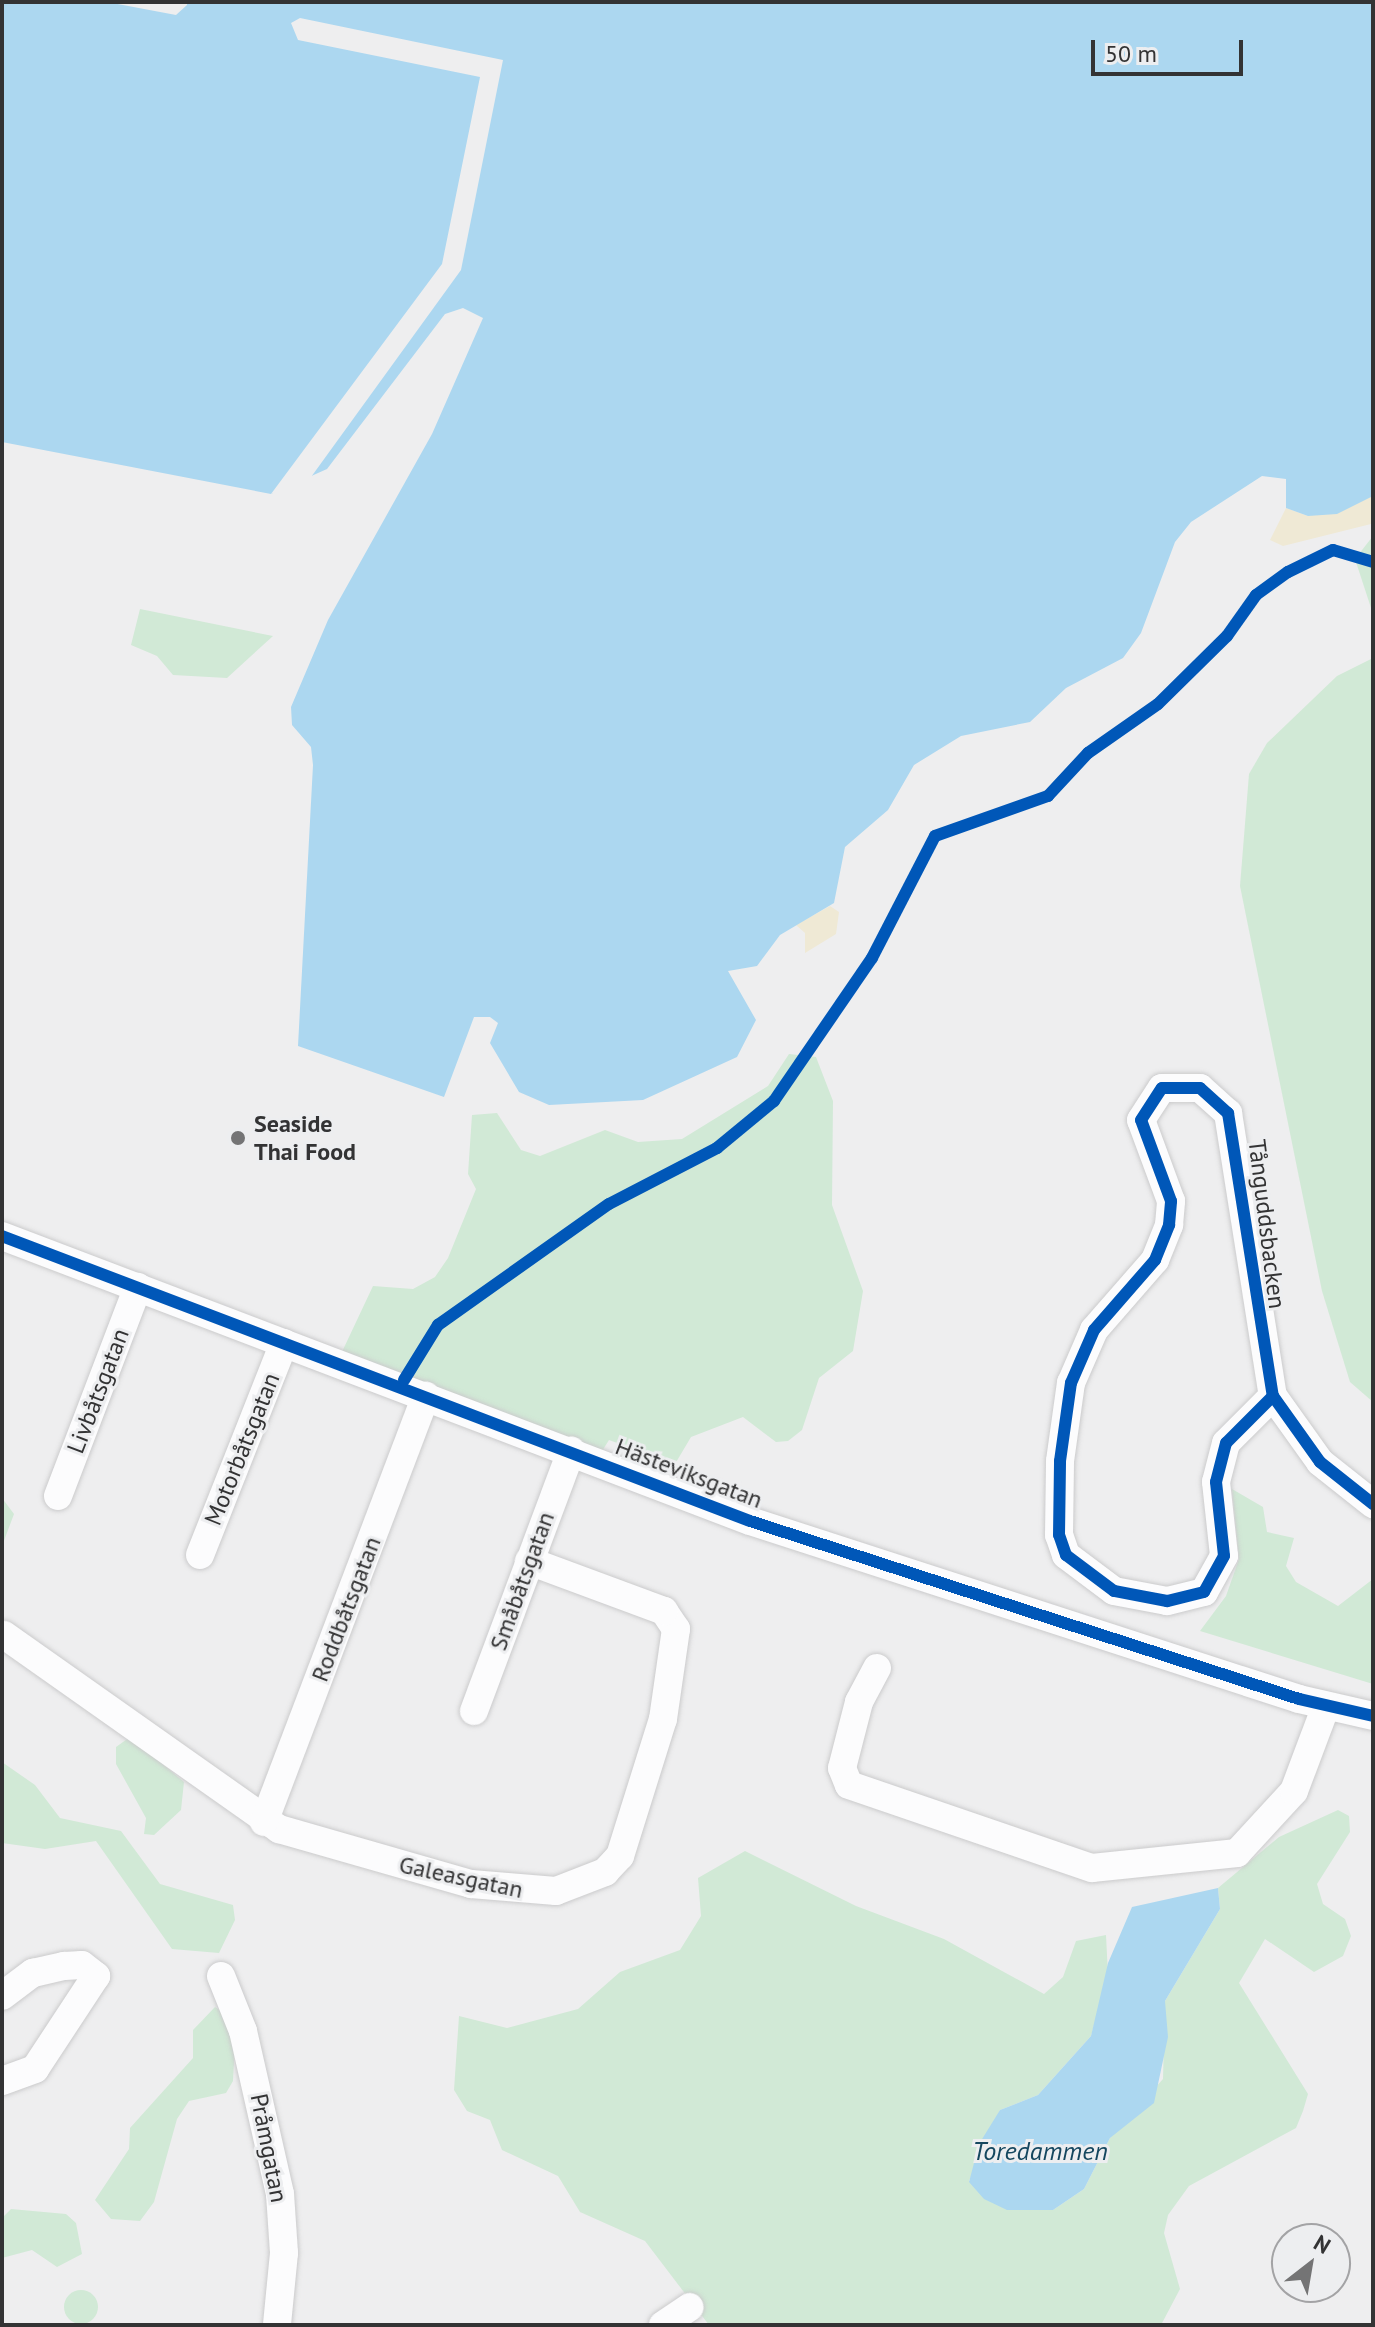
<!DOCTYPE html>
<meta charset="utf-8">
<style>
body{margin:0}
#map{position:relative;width:1375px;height:2327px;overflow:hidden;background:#eeeeef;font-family:"PT Sans",sans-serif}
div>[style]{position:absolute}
.green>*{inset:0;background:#d1e9d6}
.round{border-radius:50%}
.sand>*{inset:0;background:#efe9d5}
.water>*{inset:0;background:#acd7f0}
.pier>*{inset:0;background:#eeeeef}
.roads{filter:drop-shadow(0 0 2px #cbcbcc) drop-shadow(0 0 2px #cbcbcc)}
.minor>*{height:28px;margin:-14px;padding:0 14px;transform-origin:14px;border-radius:14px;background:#fcfcfd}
.cycleway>*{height:12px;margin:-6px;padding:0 6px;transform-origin:6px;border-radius:6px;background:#0057b8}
.dots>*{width:22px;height:22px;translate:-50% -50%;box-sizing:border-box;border:4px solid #edeef0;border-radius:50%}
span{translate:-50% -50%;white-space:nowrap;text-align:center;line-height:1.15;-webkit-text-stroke:6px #edeef0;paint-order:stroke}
.poi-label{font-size:24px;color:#333334;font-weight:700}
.left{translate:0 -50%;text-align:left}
.street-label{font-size:24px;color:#333334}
.water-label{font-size:26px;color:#15475f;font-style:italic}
.frame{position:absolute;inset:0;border:4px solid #333334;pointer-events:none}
.north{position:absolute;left:1271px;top:2223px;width:80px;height:80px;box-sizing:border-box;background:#edeef0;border:2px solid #a3a3a5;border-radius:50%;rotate:31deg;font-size:22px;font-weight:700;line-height:32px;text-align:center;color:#333334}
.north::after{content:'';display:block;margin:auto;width:28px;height:36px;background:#747475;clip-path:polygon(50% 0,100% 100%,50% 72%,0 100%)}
.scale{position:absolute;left:1091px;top:40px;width:152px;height:36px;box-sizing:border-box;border:4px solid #333334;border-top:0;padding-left:10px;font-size:24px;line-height:28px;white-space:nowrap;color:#333334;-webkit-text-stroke:6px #edeef0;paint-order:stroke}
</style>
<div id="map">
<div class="green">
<i style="clip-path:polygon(1373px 536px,1373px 614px,1355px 559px)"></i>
<i style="clip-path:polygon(140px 609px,273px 636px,227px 678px,173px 675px,157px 656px,131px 645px)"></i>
<i style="clip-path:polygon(1373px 658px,1373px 1402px,1350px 1382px,1322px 1291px,1240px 886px,1249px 774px,1267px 743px,1337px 676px)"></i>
<i style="clip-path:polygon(789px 1054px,816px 1057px,833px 1101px,832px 1205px,863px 1291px,853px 1351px,819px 1378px,802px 1430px,788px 1441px,776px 1442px,743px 1417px,691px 1437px,675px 1464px,609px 1440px,599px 1456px,341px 1354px,373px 1286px,413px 1289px,435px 1277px,448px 1258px,476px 1189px,468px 1174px,472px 1115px,497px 1113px,521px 1150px,540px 1156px,605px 1130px,638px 1142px,682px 1139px,768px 1086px)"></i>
<i style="clip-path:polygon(1232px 1489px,1263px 1507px,1267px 1532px,1294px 1538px,1286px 1566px,1296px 1582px,1338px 1606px,1373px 1579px,1373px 1684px,1200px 1631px,1226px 1596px,1239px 1559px)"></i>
<i style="clip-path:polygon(2px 1498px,14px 1514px,2px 1546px)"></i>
<i style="clip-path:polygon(130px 1737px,184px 1782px,181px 1810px,154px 1835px,144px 1834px,146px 1818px,116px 1764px,116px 1747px)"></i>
<i style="clip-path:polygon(2px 1762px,35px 1785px,60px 1818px,121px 1831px,160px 1884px,233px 1905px,235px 1920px,219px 1953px,172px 1949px,96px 1841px,45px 1849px,2px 1843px)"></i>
<i style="clip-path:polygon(1338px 1810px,1349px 1816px,1350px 1832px,1317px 1884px,1323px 1904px,1345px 1919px,1351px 1936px,1343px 1956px,1314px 1972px,1265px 1939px,1239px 1983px,1308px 2094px,1303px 2111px,1296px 2128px,1189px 2186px,1168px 2215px,1164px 2233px,1180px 2289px,1161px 2325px,709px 2325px,645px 2241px,580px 2212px,558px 2176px,502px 2150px,490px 2120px,467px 2111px,454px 2090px,459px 2016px,507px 2028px,578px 2009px,620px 1972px,680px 1950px,701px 1916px,698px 1878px,745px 1851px,856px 1906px,944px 1939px,1044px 1994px,1063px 1977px,1076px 1941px,1106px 1935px,1108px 1975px,1091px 2036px,1038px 2095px,1000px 2110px,969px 2181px,1053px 2210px,1084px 2189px,1110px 2138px,1163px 2079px,1165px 2001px,1220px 1909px,1218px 1888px,1279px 1837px)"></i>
<i style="clip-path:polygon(215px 2007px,227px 2015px,235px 2044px,233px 2081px,226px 2093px,189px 2101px,177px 2119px,154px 2202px,140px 2221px,111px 2219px,95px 2200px,129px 2149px,130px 2128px,193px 2058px,193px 2030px)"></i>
<i style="clip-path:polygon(11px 2209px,66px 2214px,76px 2223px,82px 2254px,57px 2267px,32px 2250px,2px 2258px,2px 2218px)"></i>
<i class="round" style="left:64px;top:2290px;width:34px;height:34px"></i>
</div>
<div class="sand">
<i style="clip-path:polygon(1373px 496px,1371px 524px,1283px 546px,1270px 540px,1286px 508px,1308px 516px)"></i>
<i style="clip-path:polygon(830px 906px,839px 912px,836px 934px,805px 953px,805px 933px,796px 925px)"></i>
</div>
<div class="water">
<i style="clip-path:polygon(2px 2px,1373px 2px,1373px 496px,1337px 514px,1308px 516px,1286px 508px,1286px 479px,1262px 476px,1191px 522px,1175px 542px,1141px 633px,1123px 658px,1066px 688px,1030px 722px,961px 736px,914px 765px,888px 810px,845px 847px,834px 903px,780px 935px,757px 966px,728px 971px,756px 1020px,737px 1057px,643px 1100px,549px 1105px,519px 1092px,490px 1043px,498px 1023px,490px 1017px,474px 1017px,444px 1097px,298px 1046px,313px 765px,311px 747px,292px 725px,291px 707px,328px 620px,432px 434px,483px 318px,463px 308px,445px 314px,327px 469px,271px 494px,2px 442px)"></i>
<i style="clip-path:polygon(1218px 1888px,1220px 1909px,1165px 2001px,1168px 2037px,1154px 2103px,1110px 2138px,1084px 2189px,1053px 2210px,1007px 2210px,984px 2199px,969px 2182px,979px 2144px,1000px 2110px,1038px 2095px,1091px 2036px,1108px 1963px,1132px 1907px)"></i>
</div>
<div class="pier">
<i style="clip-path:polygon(107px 2px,187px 2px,187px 5px,176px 15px)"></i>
<i style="clip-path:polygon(300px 18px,503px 60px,461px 270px,306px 484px,271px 494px,442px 264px,480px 77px,298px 40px,291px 23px)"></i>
</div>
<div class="roads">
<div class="minor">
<i style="left:2px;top:1236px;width:800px;rotate:20.86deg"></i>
<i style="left:750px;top:1521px;width:577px;rotate:17.96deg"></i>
<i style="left:1299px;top:1699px;width:76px;rotate:12.9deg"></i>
<i style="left:1273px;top:1396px;width:66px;rotate:135deg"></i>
<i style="left:1226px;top:1443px;width:40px;rotate:104.4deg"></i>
<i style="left:1216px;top:1482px;width:74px;rotate:83.8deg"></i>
<i style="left:1224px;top:1556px;width:41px;rotate:119.1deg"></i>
<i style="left:1204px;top:1592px;width:38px;rotate:166deg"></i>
<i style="left:1167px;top:1601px;width:54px;rotate:-169.3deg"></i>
<i style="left:1114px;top:1591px;width:60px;rotate:-143.1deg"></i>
<i style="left:1066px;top:1555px;width:21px;rotate:-109deg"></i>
<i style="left:1059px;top:1535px;width:74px;rotate:-89.2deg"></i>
<i style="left:1060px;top:1461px;width:79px;rotate:-82deg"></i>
<i style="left:1071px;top:1383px;width:58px;rotate:-66.5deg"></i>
<i style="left:1094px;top:1330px;width:93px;rotate:-48.9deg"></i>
<i style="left:1155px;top:1260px;width:38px;rotate:-68deg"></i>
<i style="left:1169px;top:1225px;width:24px;rotate:-85deg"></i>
<i style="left:1171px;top:1201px;width:86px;rotate:-110.3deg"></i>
<i style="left:1141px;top:1120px;width:38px;rotate:-57deg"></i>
<i style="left:1162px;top:1088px;width:38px"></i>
<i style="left:1200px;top:1088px;width:38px;rotate:42deg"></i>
<i style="left:1228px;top:1113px;width:287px;rotate:81deg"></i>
<i style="left:1273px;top:1396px;width:81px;rotate:54.5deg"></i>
<i style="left:1320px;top:1462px;width:68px;rotate:38.4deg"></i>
<i style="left:58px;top:1496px;width:224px;rotate:-69.1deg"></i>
<i style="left:200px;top:1555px;width:228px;rotate:-68.4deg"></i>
<i style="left:4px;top:1635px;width:337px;rotate:35.2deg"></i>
<i style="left:279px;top:1829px;width:200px;rotate:16deg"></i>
<i style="left:471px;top:1884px;width:85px;rotate:4.7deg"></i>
<i style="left:556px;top:1891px;width:53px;rotate:-21.2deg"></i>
<i style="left:605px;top:1872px;width:22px;rotate:-47deg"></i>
<i style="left:620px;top:1856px;width:144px;rotate:-72.6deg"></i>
<i style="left:663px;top:1719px;width:91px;rotate:-81.8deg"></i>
<i style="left:676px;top:1629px;width:22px;rotate:-124deg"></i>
<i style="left:664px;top:1611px;width:144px;rotate:-159.7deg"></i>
<i style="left:877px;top:1668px;width:38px;rotate:118deg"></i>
<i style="left:859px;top:1702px;width:68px;rotate:104.4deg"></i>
<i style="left:842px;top:1768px;width:18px;rotate:68deg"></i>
<i style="left:849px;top:1785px;width:257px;rotate:18.9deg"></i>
<i style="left:1092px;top:1868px;width:146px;rotate:-5.9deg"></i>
<i style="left:1237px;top:1853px;width:84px;rotate:-47.4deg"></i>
<i style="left:1294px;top:1791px;width:91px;rotate:-69.4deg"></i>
<i style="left:474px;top:1711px;width:278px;rotate:-69.5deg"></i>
<i style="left:264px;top:1822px;width:456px;rotate:-69.2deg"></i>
<i style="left:221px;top:1976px;width:59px;rotate:68.2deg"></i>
<i style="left:243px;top:2031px;width:167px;rotate:77.2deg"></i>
<i style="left:280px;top:2194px;width:59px;rotate:86.1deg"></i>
<i style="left:284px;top:2253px;width:72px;rotate:95.6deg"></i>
<i style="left:2px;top:1996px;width:39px;rotate:-37deg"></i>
<i style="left:33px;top:1973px;width:32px;rotate:-13deg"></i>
<i style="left:64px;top:1966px;width:18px;rotate:-3deg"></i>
<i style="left:82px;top:1965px;width:18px;rotate:38deg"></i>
<i style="left:96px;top:1976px;width:111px;rotate:123.3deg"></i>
<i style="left:35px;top:2069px;width:35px;rotate:160deg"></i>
<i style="left:663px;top:2325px;width:32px;rotate:-34deg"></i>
</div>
</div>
<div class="cycleway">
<i style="left:2px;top:1236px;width:800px;rotate:20.86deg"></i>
<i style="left:750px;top:1521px;width:577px;rotate:17.96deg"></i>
<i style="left:1299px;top:1699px;width:76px;rotate:12.9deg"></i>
<i style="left:404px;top:1380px;width:65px;rotate:-58.3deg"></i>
<i style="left:438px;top:1325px;width:209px;rotate:-35.3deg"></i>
<i style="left:609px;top:1204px;width:122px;rotate:-27.4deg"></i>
<i style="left:717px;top:1148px;width:74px;rotate:-39.5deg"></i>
<i style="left:774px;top:1101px;width:173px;rotate:-55.6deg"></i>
<i style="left:872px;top:958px;width:137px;rotate:-62.7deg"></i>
<i style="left:935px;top:836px;width:120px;rotate:-19.5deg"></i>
<i style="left:1048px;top:796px;width:59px;rotate:-47.1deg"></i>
<i style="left:1088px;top:753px;width:85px;rotate:-35deg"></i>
<i style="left:1158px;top:704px;width:97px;rotate:-44.6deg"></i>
<i style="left:1227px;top:636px;width:50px;rotate:-54.7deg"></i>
<i style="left:1256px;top:595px;width:39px;rotate:-36deg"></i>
<i style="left:1288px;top:572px;width:50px;rotate:-26.1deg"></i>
<i style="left:1333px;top:550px;width:42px;rotate:16.7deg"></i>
<i style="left:1273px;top:1396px;width:66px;rotate:135deg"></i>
<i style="left:1226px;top:1443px;width:40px;rotate:104.4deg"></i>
<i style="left:1216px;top:1482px;width:74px;rotate:83.8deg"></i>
<i style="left:1224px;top:1556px;width:41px;rotate:119.1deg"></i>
<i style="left:1204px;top:1592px;width:38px;rotate:166deg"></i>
<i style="left:1167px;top:1601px;width:54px;rotate:-169.3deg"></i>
<i style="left:1114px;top:1591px;width:60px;rotate:-143.1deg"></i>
<i style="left:1066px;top:1555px;width:21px;rotate:-109deg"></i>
<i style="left:1059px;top:1535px;width:74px;rotate:-89.2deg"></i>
<i style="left:1060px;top:1461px;width:79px;rotate:-82deg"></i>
<i style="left:1071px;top:1383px;width:58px;rotate:-66.5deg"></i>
<i style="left:1094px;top:1330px;width:93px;rotate:-48.9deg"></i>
<i style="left:1155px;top:1260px;width:38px;rotate:-68deg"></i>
<i style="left:1169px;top:1225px;width:24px;rotate:-85deg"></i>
<i style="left:1171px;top:1201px;width:86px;rotate:-110.3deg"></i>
<i style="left:1141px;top:1120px;width:38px;rotate:-57deg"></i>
<i style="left:1162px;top:1088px;width:38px"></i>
<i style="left:1200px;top:1088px;width:38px;rotate:42deg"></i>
<i style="left:1228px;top:1113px;width:287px;rotate:81deg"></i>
<i style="left:1273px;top:1396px;width:81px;rotate:54.5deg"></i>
<i style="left:1320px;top:1462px;width:68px;rotate:38.4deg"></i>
</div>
<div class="dots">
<i style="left:238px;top:1138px;background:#747475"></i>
</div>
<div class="poi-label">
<span class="left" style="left:254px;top:1138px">Seaside<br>Thai Food</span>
</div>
<div class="street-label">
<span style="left:1267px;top:1224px;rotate:83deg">Tånguddsbacken</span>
<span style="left:98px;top:1391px;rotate:-69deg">Livbåtsgatan</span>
<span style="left:242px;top:1449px;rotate:-68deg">Motorbåtsgatan</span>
<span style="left:689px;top:1473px;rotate:21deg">Hästeviksgatan</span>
<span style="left:522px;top:1581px;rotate:-70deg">Småbåtsgatan</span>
<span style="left:346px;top:1609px;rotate:-69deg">Roddbåtsgatan</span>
<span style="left:461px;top:1877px;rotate:12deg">Galeasgatan</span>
<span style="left:269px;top:2148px;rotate:79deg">Pråmgatan</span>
</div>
<div class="water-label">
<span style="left:1040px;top:2151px">Toredammen</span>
</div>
<div class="frame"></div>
<div class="north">N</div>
<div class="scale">50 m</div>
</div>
